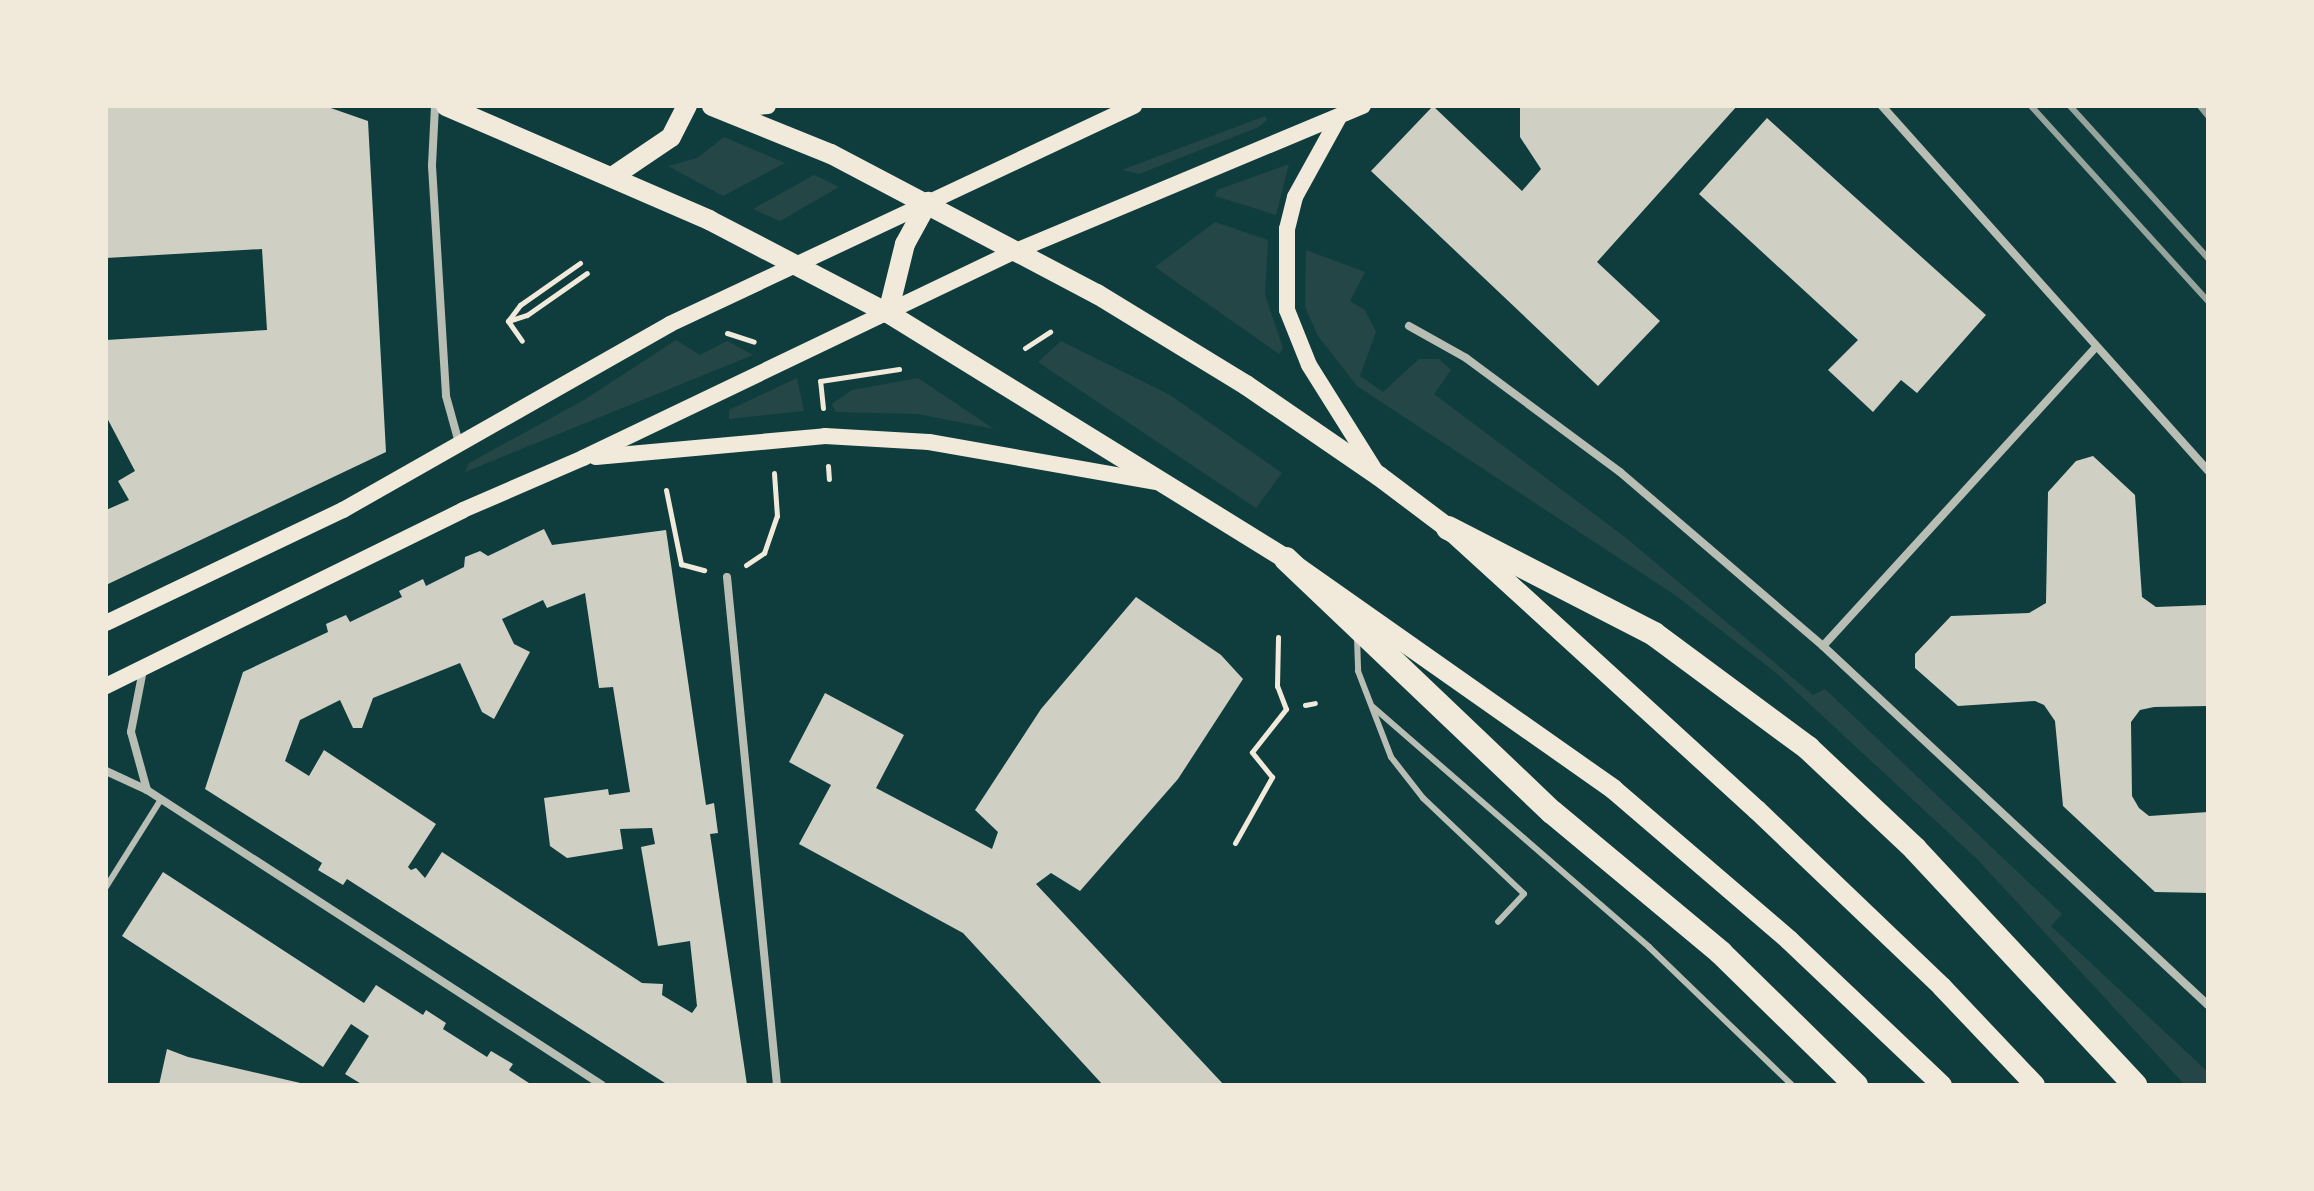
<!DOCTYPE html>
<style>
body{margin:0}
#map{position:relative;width:2314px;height:1191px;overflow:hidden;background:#0f3d3e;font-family:Ubuntu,sans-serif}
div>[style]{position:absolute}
.green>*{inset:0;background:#244646}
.building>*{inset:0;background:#cfcfc3}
.path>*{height:5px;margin:-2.5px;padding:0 2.5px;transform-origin:2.5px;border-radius:2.5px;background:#f1e9da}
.service>*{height:6px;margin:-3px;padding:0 3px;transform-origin:3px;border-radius:3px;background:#b8beb3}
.minor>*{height:8px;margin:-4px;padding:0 4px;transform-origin:4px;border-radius:4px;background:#b8beb3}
.secondary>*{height:16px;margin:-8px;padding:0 8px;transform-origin:8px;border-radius:8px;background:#f1e9da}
.primary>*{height:20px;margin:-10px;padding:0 10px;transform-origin:10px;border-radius:10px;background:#f1e9da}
.motorway>*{height:24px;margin:-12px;padding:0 12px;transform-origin:12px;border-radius:12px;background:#f1e9da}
.rail>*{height:6px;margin:-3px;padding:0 3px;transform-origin:3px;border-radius:3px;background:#97a49c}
span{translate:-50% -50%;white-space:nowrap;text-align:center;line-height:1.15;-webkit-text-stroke:7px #f1e9da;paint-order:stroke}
.frame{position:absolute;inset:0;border:108px solid #f1e9da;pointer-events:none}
</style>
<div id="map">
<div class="green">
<i style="clip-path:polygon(1265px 116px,1267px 120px,1259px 127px,1139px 174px,1122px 170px)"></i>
<i style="clip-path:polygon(724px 137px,785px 163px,723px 196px,668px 166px,697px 158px)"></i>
<i style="clip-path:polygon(1289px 164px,1276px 215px,1215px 196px,1217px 190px)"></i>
<i style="clip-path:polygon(814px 175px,839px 187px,780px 221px,753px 209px)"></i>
<i style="clip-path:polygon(1215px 222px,1268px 240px,1265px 295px,1283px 348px,1279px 354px,1155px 267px)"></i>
<i style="clip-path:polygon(1306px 250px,1365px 272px,1350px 301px,1365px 310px,1376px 332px,1360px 376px,1383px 392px,1419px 359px,1439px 359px,1451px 370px,1434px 394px,1625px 537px,1813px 695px,1825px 689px,2062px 914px,2051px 926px,2208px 1072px,2208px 1085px,2185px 1085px,1978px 860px,1775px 672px,1675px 595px,1357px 386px,1318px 336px,1305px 307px)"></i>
<i style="clip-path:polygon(676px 340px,700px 355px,727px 341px,753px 355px,465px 472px,469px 463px,584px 400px)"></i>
<i style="clip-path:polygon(1061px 341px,1170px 395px,1282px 473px,1256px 508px,1038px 362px)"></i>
<i style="clip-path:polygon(797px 378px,804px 411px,729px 419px,729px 410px)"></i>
<i style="clip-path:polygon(918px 378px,994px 429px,918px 414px,836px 412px,832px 404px,852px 390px)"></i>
</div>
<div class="building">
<i style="clip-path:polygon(106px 106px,325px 106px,368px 121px,386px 452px,106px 585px,106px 510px,129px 500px,118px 481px,135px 471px,106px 416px,106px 340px,267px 330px,262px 249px,106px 258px)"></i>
<i style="clip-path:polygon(1433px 106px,1522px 191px,1541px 169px,1520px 137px,1520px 106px,1737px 106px,1597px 262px,1660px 321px,1598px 386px,1371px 171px)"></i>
<i style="clip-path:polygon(1767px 118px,1986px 315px,1917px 393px,1901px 380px,1873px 412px,1828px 370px,1858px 340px,1699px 194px)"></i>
<i style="clip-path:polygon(2093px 456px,2135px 495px,2142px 597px,2156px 607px,2208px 605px,2208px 706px,2154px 707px,2140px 710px,2131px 722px,2132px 796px,2139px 808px,2149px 816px,2208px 812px,2208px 893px,2155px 892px,2063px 806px,2055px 721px,2044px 705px,2035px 701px,1958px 706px,1915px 668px,1915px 654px,1951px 616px,2029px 613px,2046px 603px,2048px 492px,2076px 461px)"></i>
<i style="clip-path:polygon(evenodd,544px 529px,552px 545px,666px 530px,706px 805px,714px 803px,718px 833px,710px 834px,747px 1085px,668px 1085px,347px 879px,343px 885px,318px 870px,322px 863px,205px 789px,243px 672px,328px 632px,326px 624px,346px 615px,350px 622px,402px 597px,399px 591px,423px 579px,426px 586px,464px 567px,465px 557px,480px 551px,488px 556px,544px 529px,585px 593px,599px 688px,613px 687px,630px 792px,609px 795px,608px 789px,544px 798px,550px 846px,567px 858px,623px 849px,620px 829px,652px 828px,655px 844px,641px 847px,658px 946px,690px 941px,697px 1006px,692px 1013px,662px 995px,663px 984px,642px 983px,442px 852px,425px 878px,416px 868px,411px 870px,408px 867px,436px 824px,324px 750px,309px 776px,285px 761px,300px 720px,340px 700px,353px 728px,362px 728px,373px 698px,460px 663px,482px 712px,494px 719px,530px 652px,514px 644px,502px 619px,543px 600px,547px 608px,585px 593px)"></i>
<i style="clip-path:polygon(1136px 597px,1221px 655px,1243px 679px,1178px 779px,1080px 891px,1051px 873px,1036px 884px,1224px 1085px,1103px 1085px,963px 933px,799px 844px,831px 785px,789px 762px,825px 693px,904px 735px,876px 788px,992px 849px,998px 832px,975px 810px,1041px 709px)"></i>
<i style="clip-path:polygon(163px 872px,364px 1003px,376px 985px,423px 1015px,426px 1010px,446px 1023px,443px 1029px,487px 1057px,491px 1051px,513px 1064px,509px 1070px,532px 1085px,363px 1085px,345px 1074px,369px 1036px,351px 1024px,323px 1067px,122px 936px)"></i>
<i style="clip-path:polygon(167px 1049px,188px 1057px,309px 1085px,159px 1085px)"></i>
</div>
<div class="path">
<i style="left:580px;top:263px;width:73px;rotate:145deg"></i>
<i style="left:520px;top:305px;width:20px;rotate:127deg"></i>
<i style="left:508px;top:321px;width:20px;rotate:-18deg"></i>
<i style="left:527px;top:315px;width:73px;rotate:-35deg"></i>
<i style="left:508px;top:321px;width:24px;rotate:55deg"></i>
<i style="left:727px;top:333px;width:28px;rotate:18deg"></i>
<i style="left:1025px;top:348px;width:30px;rotate:-33deg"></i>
<i style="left:823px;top:408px;width:27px;rotate:-96deg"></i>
<i style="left:820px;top:381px;width:80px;rotate:-8.6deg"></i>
<i style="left:828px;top:466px;width:13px;rotate:86deg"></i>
<i style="left:666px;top:490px;width:76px;rotate:78.5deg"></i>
<i style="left:681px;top:564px;width:24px;rotate:15deg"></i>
<i style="left:746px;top:565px;width:22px;rotate:-34deg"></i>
<i style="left:764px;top:553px;width:39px;rotate:-71deg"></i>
<i style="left:777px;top:516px;width:43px;rotate:-94deg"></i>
<i style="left:1305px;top:705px;width:10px;rotate:-11deg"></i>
<i style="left:1235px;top:843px;width:76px;rotate:-60.7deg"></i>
<i style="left:1272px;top:777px;width:32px;rotate:-129deg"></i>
<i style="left:1252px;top:752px;width:55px;rotate:-51.7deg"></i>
<i style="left:1286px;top:709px;width:25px;rotate:-111deg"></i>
<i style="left:1277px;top:686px;width:49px;rotate:-88.8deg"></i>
</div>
<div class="service">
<i style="left:1357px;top:638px;width:33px;rotate:88deg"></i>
<i style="left:1358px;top:671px;width:92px;rotate:69deg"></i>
<i style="left:1391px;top:757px;width:52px;rotate:52deg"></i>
<i style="left:1423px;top:798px;width:139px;rotate:43.5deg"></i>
<i style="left:1524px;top:894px;width:38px;rotate:133deg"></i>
<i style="left:1373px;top:707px;width:366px;rotate:41deg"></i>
<i style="left:1649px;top:947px;width:199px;rotate:44deg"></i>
<i style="left:106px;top:887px;width:102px;rotate:-57.9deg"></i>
</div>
<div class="minor">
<i style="left:435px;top:106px;width:60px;rotate:92.9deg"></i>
<i style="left:432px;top:166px;width:230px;rotate:86.5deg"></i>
<i style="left:446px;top:396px;width:49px;rotate:74.5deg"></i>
<i style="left:1882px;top:106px;width:489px;rotate:48.2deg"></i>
<i style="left:1409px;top:326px;width:65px;rotate:29.3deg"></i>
<i style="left:1466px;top:358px;width:192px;rotate:36.5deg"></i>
<i style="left:1620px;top:472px;width:267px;rotate:40.6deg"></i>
<i style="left:1823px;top:646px;width:526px;rotate:43deg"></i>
<i style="left:727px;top:577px;width:510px;rotate:84.38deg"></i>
<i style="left:1823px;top:646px;width:405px;rotate:-47.6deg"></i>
<i style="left:143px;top:670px;width:63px;rotate:101deg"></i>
<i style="left:131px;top:732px;width:60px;rotate:74.6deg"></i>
<i style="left:106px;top:771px;width:45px;rotate:24.9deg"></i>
<i style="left:147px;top:790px;width:542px;rotate:32.96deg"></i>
</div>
<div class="secondary">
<i style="left:725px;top:110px;width:43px;rotate:-5.3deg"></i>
<i style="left:1338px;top:119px;width:89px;rotate:118.9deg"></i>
<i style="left:1295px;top:197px;width:33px;rotate:104deg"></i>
<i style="left:1287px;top:229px;width:81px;rotate:90deg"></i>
<i style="left:1287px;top:310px;width:59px;rotate:68.2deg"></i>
<i style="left:1309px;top:365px;width:126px;rotate:57.9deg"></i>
<i style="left:596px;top:457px;width:230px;rotate:-5.2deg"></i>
<i style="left:825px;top:436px;width:104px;rotate:3.3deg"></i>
<i style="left:929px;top:442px;width:231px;rotate:10deg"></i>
<i style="left:106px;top:623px;width:263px;rotate:-25.5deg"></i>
<i style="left:343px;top:510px;width:376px;rotate:-29.6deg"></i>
<i style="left:670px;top:324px;width:513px;rotate:-25.17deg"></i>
<i style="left:106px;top:686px;width:398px;rotate:-26.2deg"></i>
<i style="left:463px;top:510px;width:131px;rotate:-23.4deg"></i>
<i style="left:583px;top:458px;width:480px;rotate:-25.6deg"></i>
<i style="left:1016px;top:251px;width:376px;rotate:-22.7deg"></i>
</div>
<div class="primary">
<i style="left:446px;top:106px;width:287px;rotate:23.4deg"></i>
<i style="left:709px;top:220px;width:202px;rotate:27.5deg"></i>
<i style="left:888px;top:313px;width:468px;rotate:31.7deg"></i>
<i style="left:1286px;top:559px;width:400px;rotate:35.1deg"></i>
<i style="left:1613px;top:789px;width:232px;rotate:40.6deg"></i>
<i style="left:1789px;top:940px;width:211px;rotate:43.5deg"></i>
<i style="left:712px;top:106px;width:128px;rotate:22deg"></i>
<i style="left:831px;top:154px;width:301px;rotate:27.8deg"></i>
<i style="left:1097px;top:294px;width:175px;rotate:31.4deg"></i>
<i style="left:1246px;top:385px;width:161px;rotate:34.4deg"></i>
<i style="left:1379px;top:476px;width:86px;rotate:37deg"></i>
<i style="left:1448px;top:528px;width:418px;rotate:42.4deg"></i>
<i style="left:1757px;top:810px;width:256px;rotate:43.7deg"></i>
<i style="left:1942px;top:987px;width:135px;rotate:46.5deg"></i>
<i style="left:612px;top:177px;width:71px;rotate:-34.1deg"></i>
<i style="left:671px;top:137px;width:35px;rotate:-63deg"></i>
<i style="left:888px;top:313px;width:71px;rotate:-76.2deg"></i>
<i style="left:905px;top:244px;width:48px;rotate:-61.3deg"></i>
</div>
<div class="motorway">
<i style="left:1448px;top:528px;width:232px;rotate:27.2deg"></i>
<i style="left:1654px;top:634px;width:192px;rotate:36.5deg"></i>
<i style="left:1808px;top:748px;width:147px;rotate:43.3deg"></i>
<i style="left:1915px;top:849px;width:323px;rotate:47deg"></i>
<i style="left:1286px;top:559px;width:367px;rotate:43.6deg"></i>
<i style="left:1552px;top:812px;width:220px;rotate:39.8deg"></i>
<i style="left:1721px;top:953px;width:189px;rotate:44.4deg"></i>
</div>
<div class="rail">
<i style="left:2031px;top:106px;width:263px;rotate:47.8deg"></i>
<i style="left:2070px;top:106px;width:205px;rotate:47.8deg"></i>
<i style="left:2200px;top:106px;width:13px;rotate:51deg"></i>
</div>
<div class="frame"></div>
</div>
